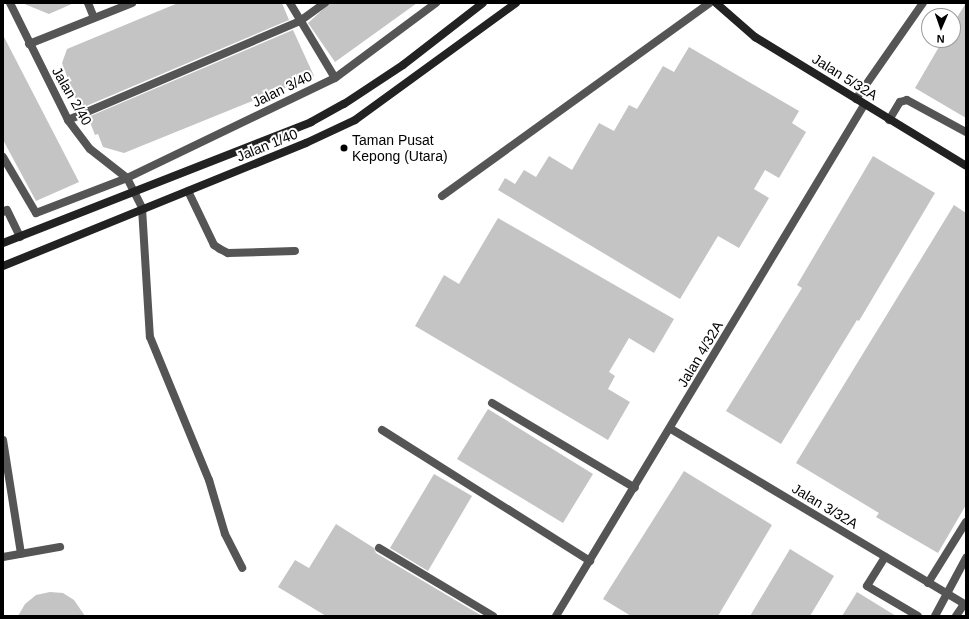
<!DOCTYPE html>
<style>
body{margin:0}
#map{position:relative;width:969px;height:619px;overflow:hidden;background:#fff;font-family:Arial,sans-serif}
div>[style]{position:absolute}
.building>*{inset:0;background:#c4c4c4}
.lane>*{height:8px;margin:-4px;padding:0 4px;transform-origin:4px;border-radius:4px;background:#555}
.street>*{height:8px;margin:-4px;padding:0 4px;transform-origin:4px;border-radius:4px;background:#555}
.secondary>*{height:8px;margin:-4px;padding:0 4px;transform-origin:4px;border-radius:4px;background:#222}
.dots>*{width:11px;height:11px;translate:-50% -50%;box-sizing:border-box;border:2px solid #fff;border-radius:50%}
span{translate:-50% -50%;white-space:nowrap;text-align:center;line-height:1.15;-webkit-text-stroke:4px #fff;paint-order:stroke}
.street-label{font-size:14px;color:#000}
.poi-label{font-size:14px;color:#000}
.left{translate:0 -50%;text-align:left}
.frame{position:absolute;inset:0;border:4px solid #000;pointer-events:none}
.north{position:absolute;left:921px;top:8px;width:40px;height:40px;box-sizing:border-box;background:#fff;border:1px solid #999;border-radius:50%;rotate:182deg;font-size:11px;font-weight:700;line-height:16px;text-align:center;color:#000}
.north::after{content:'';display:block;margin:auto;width:14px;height:18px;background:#000;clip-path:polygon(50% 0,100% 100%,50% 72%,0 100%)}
</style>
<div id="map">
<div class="building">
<i style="clip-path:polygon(22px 3px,74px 3px,49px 14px)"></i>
<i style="clip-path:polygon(178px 3px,282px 3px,289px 20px,84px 107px,82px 104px,78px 106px,62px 63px,67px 49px)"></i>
<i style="clip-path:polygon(330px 3px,417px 3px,335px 62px,308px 23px)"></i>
<i style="clip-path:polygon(966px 3px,966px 118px,915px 88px,943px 40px,953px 40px,953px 24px)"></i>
<i style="clip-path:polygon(293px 30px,314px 76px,124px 153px,103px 147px,98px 134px,95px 135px,88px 117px)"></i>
<i style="clip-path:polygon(3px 35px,79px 182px,36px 201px,3px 140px)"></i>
<i style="clip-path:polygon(689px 47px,799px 111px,792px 123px,806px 132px,779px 178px,765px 170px,754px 189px,769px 198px,739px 248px,718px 236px,680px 299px,498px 190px,505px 178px,515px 184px,524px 170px,536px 177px,549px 156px,572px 170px,599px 123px,614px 131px,629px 105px,637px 109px,663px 66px,674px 72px)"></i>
<i style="clip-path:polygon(873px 156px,935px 193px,859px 321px,857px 320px,781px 444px,726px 411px,802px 288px,797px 285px)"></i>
<i style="clip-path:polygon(954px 205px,966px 213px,966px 505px,938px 553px,876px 517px,879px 513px,796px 463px)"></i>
<i style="clip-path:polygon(498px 218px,674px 319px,654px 353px,629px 338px,609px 372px,615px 376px,608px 389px,630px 402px,608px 440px,415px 326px,444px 275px,459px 284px)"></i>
<i style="clip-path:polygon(488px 409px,593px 474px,563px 523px,457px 459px)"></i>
<i style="clip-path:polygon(684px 471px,772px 525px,718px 616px,631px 616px,603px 599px)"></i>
<i style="clip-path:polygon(434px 474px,472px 496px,428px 571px,390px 548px)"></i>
<i style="clip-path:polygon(336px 524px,374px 548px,376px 553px,482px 616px,326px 616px,278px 587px,295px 560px,309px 568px)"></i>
<i style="clip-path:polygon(790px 549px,834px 576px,810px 616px,750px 616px)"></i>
<i style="clip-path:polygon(50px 592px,63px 593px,74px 600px,85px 616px,18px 616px,25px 604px,36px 595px)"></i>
<i style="clip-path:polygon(857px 592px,896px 616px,842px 616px)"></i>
</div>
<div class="lane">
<i style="left:88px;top:3px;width:16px;rotate:68deg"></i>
<i style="left:290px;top:3px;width:87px;rotate:59deg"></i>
<i style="left:856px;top:99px;width:117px;rotate:-55.1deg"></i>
<i style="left:68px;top:120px;width:252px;rotate:-23.1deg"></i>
<i style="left:300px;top:21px;width:31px;rotate:-36deg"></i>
<i style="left:889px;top:120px;width:21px;rotate:-59deg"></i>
<i style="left:900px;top:102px;width:7px;rotate:-16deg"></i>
<i style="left:907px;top:100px;width:67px;rotate:28.5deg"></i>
<i style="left:3px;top:157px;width:65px;rotate:59.5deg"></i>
<i style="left:36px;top:213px;width:97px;rotate:-21deg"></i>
<i style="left:188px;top:191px;width:60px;rotate:64.3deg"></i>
<i style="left:214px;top:245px;width:7px;rotate:34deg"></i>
<i style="left:220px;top:249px;width:9px;rotate:27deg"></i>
<i style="left:228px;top:253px;width:67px;rotate:-1.7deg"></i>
<i style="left:442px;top:196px;width:330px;rotate:-35.8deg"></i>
<i style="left:142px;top:208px;width:129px;rotate:86.5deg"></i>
<i style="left:150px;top:337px;width:155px;rotate:67.6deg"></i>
<i style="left:209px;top:480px;width:56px;rotate:73.5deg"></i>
<i style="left:225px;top:534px;width:38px;rotate:63deg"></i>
<i style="left:3px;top:212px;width:4px;rotate:-27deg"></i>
<i style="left:7px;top:210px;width:30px;rotate:64deg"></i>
<i style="left:492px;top:403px;width:166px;rotate:30.7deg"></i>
<i style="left:382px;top:430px;width:246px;rotate:32.2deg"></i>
<i style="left:3px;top:440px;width:115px;rotate:81deg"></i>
<i style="left:379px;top:548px;width:133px;rotate:30.8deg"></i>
<i style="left:3px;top:557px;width:58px;rotate:-10deg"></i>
<i style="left:885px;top:557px;width:34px;rotate:122deg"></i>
<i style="left:867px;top:586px;width:59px;rotate:30.5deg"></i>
<i style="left:928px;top:583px;width:72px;rotate:-58.1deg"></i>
<i style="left:935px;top:616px;width:66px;rotate:-61.9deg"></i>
<i style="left:956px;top:616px;width:14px;rotate:-56deg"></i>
</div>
<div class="street">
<i style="left:10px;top:3px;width:131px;rotate:63.6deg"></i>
<i style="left:68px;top:120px;width:36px;rotate:53deg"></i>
<i style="left:90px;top:149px;width:47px;rotate:38.1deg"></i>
<i style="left:127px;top:178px;width:34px;rotate:63deg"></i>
<i style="left:29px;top:44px;width:111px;rotate:-21.7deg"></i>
<i style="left:127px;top:178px;width:231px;rotate:-25.7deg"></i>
<i style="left:335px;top:78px;width:126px;rotate:-36.6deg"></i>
<i style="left:671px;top:429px;width:344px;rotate:30.8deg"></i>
<i style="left:556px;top:616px;width:597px;rotate:-58.92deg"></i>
</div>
<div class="secondary">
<i style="left:716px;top:3px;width:52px;rotate:41.1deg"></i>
<i style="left:755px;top:37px;width:247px;rotate:31.4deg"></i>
<i style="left:3px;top:243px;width:331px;rotate:-21.4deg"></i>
<i style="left:311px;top:122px;width:38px;rotate:-29deg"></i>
<i style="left:344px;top:104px;width:71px;rotate:-33.5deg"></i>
<i style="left:403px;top:65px;width:101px;rotate:-37.8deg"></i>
<i style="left:3px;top:266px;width:327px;rotate:-22.1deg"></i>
<i style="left:306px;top:143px;width:54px;rotate:-25.1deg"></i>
<i style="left:355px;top:120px;width:199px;rotate:-36deg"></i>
</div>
<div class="dots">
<i style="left:344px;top:148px;background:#000"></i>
</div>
<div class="street-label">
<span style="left:845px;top:77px;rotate:32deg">Jalan 5/32A</span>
<span style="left:282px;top:89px;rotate:-26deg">Jalan 3/40</span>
<span style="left:72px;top:96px;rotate:60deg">Jalan 2/40</span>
<span style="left:267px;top:145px;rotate:-22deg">Jalan 1/40</span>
<span style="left:700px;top:354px;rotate:-59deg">Jalan 4/32A</span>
<span style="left:825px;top:506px;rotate:31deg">Jalan 3/32A</span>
</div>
<div class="poi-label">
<span class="left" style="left:352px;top:148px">Taman Pusat<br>Kepong (Utara)</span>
</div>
<div class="frame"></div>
<div class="north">N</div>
</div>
